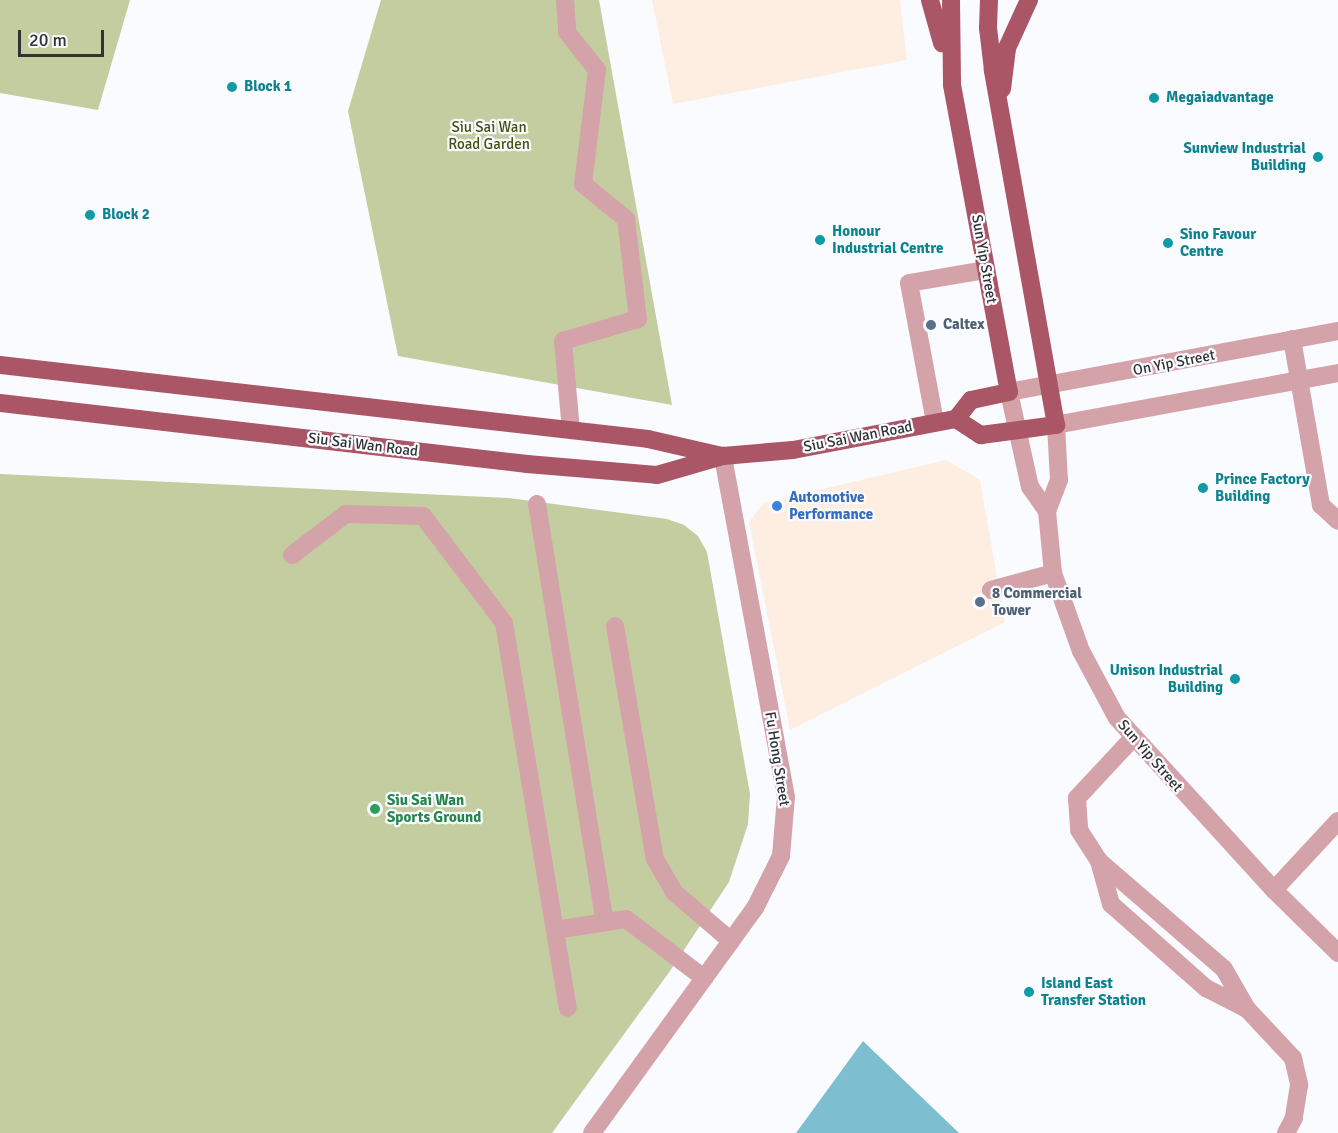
<!DOCTYPE html>
<style>
body{margin:0}
#map{position:relative;width:1338px;height:1133px;overflow:hidden;background:#fafbfe;font-family:Signika,sans-serif}
div>[style]{position:absolute}
.industrial>*{inset:0;background:#feeee2}
.green>*{inset:0;background:#c4cda0}
.water>*{inset:0;background:#7ebed1}
.minor>*{height:18px;margin:-9px;padding:0 9px;transform-origin:9px;border-radius:9px;background:#d4a3aa}
.major>*{height:18px;margin:-9px;padding:0 9px;transform-origin:9px;border-radius:9px;background:#aa5667}
.dots>*{width:16px;height:16px;translate:-50% -50%;box-sizing:border-box;border:3px solid #fafbfe;border-radius:50%}
span{translate:-50% -50%;white-space:nowrap;text-align:center;line-height:1.15;-webkit-text-stroke:4.5px #fafbfe;paint-order:stroke}
.culture-label{font-size:15px;color:#0d838f;font-weight:700}
.left{translate:0 -50%;text-align:left}
.right{translate:-100% -50%;text-align:right}
.park-label{font-size:15px;color:#475016}
.street-label{font-size:15px;color:#313234}
.service-label{font-size:15px;color:#4e5e75;font-weight:700}
.shop-label{font-size:15px;color:#366cbe;font-weight:700}
.leisure-label{font-size:15px;color:#27864d;font-weight:700}
.scale{position:absolute;left:18px;top:30px;width:86px;height:27px;box-sizing:border-box;border:3px solid #313234;border-top:0;padding-left:8px;font-size:18px;line-height:21px;white-space:nowrap;color:#313234;-webkit-text-stroke:4px #fafbfe;paint-order:stroke}
</style>
<div id="map">
<div class="industrial">
<i style="clip-path:polygon(652px 0,900px 0,907px 60px,673px 104px)"></i>
<i style="clip-path:polygon(946px 460px,980px 480px,1005px 622px,790px 730px,749px 522px,763px 503px)"></i>
</div>
<div class="green">
<i style="clip-path:polygon(0 0,130px 0,98px 110px,0 93px)"></i>
<i style="clip-path:polygon(381px 0,599px 0,672px 405px,398px 356px,348px 111px)"></i>
<i style="clip-path:polygon(0 474px,509px 498px,667px 519px,684px 525px,698px 536px,707px 552px,750px 794px,748px 824px,729px 882px,670px 971px,552px 1133px,0 1133px)"></i>
</div>
<div class="water">
<i style="clip-path:polygon(863px 1041px,959px 1133px,796px 1133px)"></i>
</div>
<div class="minor">
<i style="left:565px;top:0;width:32px;rotate:86deg"></i>
<i style="left:567px;top:32px;width:48px;rotate:51.7deg"></i>
<i style="left:597px;top:70px;width:115px;rotate:97deg"></i>
<i style="left:583px;top:184px;width:55px;rotate:39.1deg"></i>
<i style="left:626px;top:219px;width:101px;rotate:83.2deg"></i>
<i style="left:638px;top:319px;width:78px;rotate:163.7deg"></i>
<i style="left:563px;top:341px;width:89px;rotate:84.9deg"></i>
<i style="left:1292px;top:339px;width:169px;rotate:80.1deg"></i>
<i style="left:1321px;top:505px;width:23px;rotate:43deg"></i>
<i style="left:1338px;top:373px;width:287px;rotate:169.6deg"></i>
<i style="left:1056px;top:425px;width:55px;rotate:86.9deg"></i>
<i style="left:1059px;top:480px;width:33px;rotate:111deg"></i>
<i style="left:1047px;top:511px;width:62px;rotate:84.5deg"></i>
<i style="left:1053px;top:573px;width:83px;rotate:70.3deg"></i>
<i style="left:1081px;top:651px;width:76px;rotate:61.8deg"></i>
<i style="left:1117px;top:718px;width:233px;rotate:47.6deg"></i>
<i style="left:1274px;top:890px;width:90px;rotate:44.5deg"></i>
<i style="left:935px;top:422px;width:141px;rotate:-100.6deg"></i>
<i style="left:909px;top:283px;width:78px;rotate:-9.6deg"></i>
<i style="left:537px;top:504px;width:423px;rotate:80.8deg"></i>
<i style="left:1047px;top:511px;width:29px;rotate:-125deg"></i>
<i style="left:1030px;top:487px;width:97px;rotate:-102.5deg"></i>
<i style="left:1009px;top:392px;width:335px;rotate:-10.5deg"></i>
<i style="left:292px;top:555px;width:68px;rotate:-37.2deg"></i>
<i style="left:346px;top:514px;width:77px;rotate:1.5deg"></i>
<i style="left:423px;top:516px;width:134px;rotate:52.9deg"></i>
<i style="left:504px;top:623px;width:390px;rotate:80.6deg"></i>
<i style="left:991px;top:590px;width:64px;rotate:-15.3deg"></i>
<i style="left:615px;top:626px;width:236px;rotate:80.3deg"></i>
<i style="left:655px;top:859px;width:39px;rotate:60deg"></i>
<i style="left:675px;top:893px;width:74px;rotate:40.6deg"></i>
<i style="left:1132px;top:739px;width:81px;rotate:133deg"></i>
<i style="left:1077px;top:798px;width:32px;rotate:86deg"></i>
<i style="left:1079px;top:830px;width:37px;rotate:57deg"></i>
<i style="left:1099px;top:861px;width:165px;rotate:40.8deg"></i>
<i style="left:1224px;top:969px;width:46px;rotate:60.1deg"></i>
<i style="left:1099px;top:861px;width:45px;rotate:74.4deg"></i>
<i style="left:1111px;top:904px;width:127px;rotate:41.5deg"></i>
<i style="left:1206px;top:988px;width:46px;rotate:27.1deg"></i>
<i style="left:1247px;top:1009px;width:67px;rotate:46.8deg"></i>
<i style="left:1293px;top:1058px;width:28px;rotate:77deg"></i>
<i style="left:1299px;top:1085px;width:33px;rotate:99deg"></i>
<i style="left:1294px;top:1118px;width:17px;rotate:118deg"></i>
<i style="left:1274px;top:890px;width:94px;rotate:-47.2deg"></i>
<i style="left:555px;top:930px;width:72px;rotate:-8.8deg"></i>
<i style="left:626px;top:919px;width:98px;rotate:37.1deg"></i>
<i style="left:592px;top:1133px;width:278px;rotate:-54.1deg"></i>
<i style="left:755px;top:908px;width:58px;rotate:-63.4deg"></i>
<i style="left:781px;top:856px;width:59px;rotate:-85.2deg"></i>
<i style="left:786px;top:797px;width:347px;rotate:-100.5deg"></i>
</div>
<div class="major">
<i style="left:930px;top:0;width:45px;rotate:74.4deg"></i>
<i style="left:951px;top:0;width:85px;rotate:89.3deg"></i>
<i style="left:952px;top:85px;width:312px;rotate:79.5deg"></i>
<i style="left:1009px;top:392px;width:39px;rotate:168deg"></i>
<i style="left:971px;top:400px;width:24px;rotate:128deg"></i>
<i style="left:1002px;top:89px;width:41px;rotate:-83deg"></i>
<i style="left:1007px;top:48px;width:53px;rotate:-65.4deg"></i>
<i style="left:0;top:365px;width:652px;rotate:6.51deg"></i>
<i style="left:648px;top:439px;width:76px;rotate:12.9deg"></i>
<i style="left:0;top:403px;width:531px;rotate:6.6deg"></i>
<i style="left:527px;top:464px;width:130px;rotate:4.8deg"></i>
<i style="left:657px;top:475px;width:69px;rotate:-16.1deg"></i>
<i style="left:723px;top:456px;width:70px;rotate:-4.9deg"></i>
<i style="left:793px;top:450px;width:166px;rotate:-10.8deg"></i>
<i style="left:956px;top:419px;width:30px;rotate:33deg"></i>
<i style="left:981px;top:435px;width:76px;rotate:-7.6deg"></i>
<i style="left:1056px;top:425px;width:361px;rotate:-100.1deg"></i>
<i style="left:993px;top:70px;width:42px;rotate:-96.8deg"></i>
<i style="left:988px;top:28px;width:28px;rotate:-88deg"></i>
</div>
<div class="dots">
<i style="left:232px;top:87px;background:#0f9aa8"></i>
<i style="left:1154px;top:98px;background:#0f9aa8"></i>
<i style="left:1318px;top:157px;background:#0f9aa8"></i>
<i style="left:90px;top:215px;background:#0f9aa8"></i>
<i style="left:820px;top:240px;background:#0f9aa8"></i>
<i style="left:1168px;top:243px;background:#0f9aa8"></i>
<i style="left:931px;top:325px;background:#5c6f8a"></i>
<i style="left:1203px;top:488px;background:#0f9aa8"></i>
<i style="left:777px;top:506px;background:#3f7fe0"></i>
<i style="left:980px;top:602px;background:#5c6f8a"></i>
<i style="left:1235px;top:679px;background:#0f9aa8"></i>
<i style="left:375px;top:809px;background:#2e9e5b"></i>
<i style="left:1029px;top:992px;background:#0f9aa8"></i>
</div>
<div class="culture-label">
<span class="left" style="left:244px;top:87px">Block 1</span>
<span class="left" style="left:1166px;top:98px">Megaiadvantage</span>
<span class="right" style="left:1306px;top:157px">Sunview Industrial<br>Building</span>
<span class="left" style="left:102px;top:215px">Block 2</span>
<span class="left" style="left:832px;top:240px">Honour<br>Industrial Centre</span>
<span class="left" style="left:1180px;top:243px">Sino Favour<br>Centre</span>
<span class="left" style="left:1215px;top:488px">Prince Factory<br>Building</span>
<span class="right" style="left:1223px;top:679px">Unison Industrial<br>Building</span>
<span class="left" style="left:1041px;top:992px">Island East<br>Transfer Station</span>
</div>
<div class="park-label">
<span style="left:489px;top:136px">Siu Sai Wan<br>Road Garden</span>
</div>
<div class="street-label">
<span style="left:984px;top:259px;rotate:80deg">Sun Yip Street</span>
<span style="left:1174px;top:363px;rotate:-11deg">On Yip Street</span>
<span style="left:858px;top:437px;rotate:-11deg">Siu Sai Wan Road</span>
<span style="left:363px;top:445px;rotate:7deg">Siu Sai Wan Road</span>
<span style="left:1150px;top:756px;rotate:49deg">Sun Yip Street</span>
<span style="left:777px;top:759px;rotate:81deg">Fu Hong Street</span>
</div>
<div class="service-label">
<span class="left" style="left:943px;top:325px">Caltex</span>
<span class="left" style="left:992px;top:602px">8 Commercial<br>Tower</span>
</div>
<div class="shop-label">
<span class="left" style="left:789px;top:506px">Automotive<br>Performance</span>
</div>
<div class="leisure-label">
<span class="left" style="left:387px;top:809px">Siu Sai Wan<br>Sports Ground</span>
</div>
<div class="scale">20 m</div>
</div>
